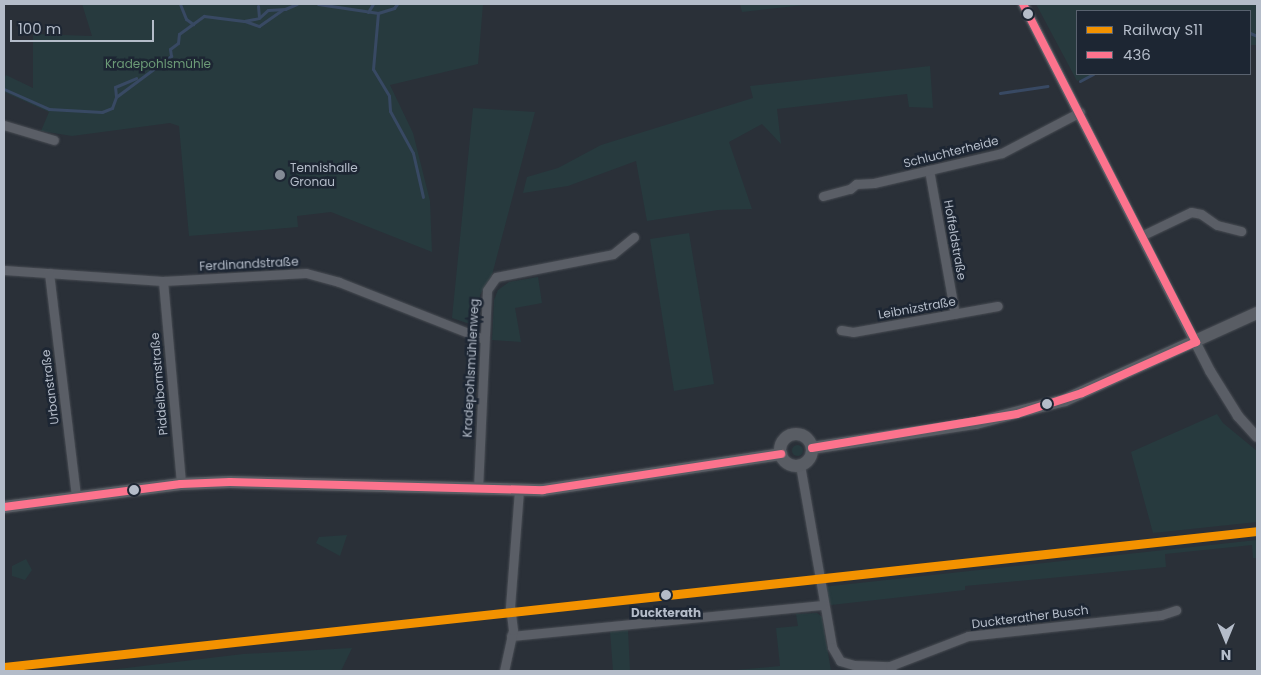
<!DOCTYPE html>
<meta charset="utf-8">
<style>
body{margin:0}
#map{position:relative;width:1261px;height:675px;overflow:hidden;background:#2a3038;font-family:Poppins,sans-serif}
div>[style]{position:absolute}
.green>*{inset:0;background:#273a3e}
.round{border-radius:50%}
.stream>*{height:3px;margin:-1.5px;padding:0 1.5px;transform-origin:1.5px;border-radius:1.5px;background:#384963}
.roads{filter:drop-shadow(0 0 1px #484c53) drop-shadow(0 0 1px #484c53)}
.minor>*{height:9px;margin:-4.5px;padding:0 4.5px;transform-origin:4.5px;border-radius:4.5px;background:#5a5e66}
.tertiary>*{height:10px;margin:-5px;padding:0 5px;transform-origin:5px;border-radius:5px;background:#5a5e66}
.secondary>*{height:12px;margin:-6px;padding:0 6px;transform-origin:6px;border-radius:6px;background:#595d64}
.secondary>.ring{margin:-6px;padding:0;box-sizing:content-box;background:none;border:12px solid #595d64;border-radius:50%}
.bus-1>*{height:8px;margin:-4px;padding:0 4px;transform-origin:4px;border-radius:4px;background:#fc738d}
.rail-1>*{height:9px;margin:-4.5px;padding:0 4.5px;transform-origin:4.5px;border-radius:4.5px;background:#f39200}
.dots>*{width:14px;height:14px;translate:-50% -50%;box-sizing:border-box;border:2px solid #1d2633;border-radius:50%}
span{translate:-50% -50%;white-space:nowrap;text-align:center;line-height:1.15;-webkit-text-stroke:5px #1d2633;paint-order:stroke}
.park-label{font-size:12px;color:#6b9a76}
.street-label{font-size:12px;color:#b4bcc9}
.poi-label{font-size:12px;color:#b4bcc9}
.left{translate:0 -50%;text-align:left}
.stop-label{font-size:12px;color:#b4bcc9;font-weight:700}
.frame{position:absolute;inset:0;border:5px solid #b4bcc9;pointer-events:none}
.legend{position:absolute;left:1076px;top:10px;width:175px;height:65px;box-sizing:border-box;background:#1d2633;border:1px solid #59626f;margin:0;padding:6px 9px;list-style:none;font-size:15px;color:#b4bcc9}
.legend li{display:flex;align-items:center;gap:10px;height:25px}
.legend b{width:25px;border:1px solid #59626f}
.north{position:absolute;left:1201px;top:615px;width:50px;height:50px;-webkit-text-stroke:4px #1d2633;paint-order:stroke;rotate:180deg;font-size:14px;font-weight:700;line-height:20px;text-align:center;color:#b4bcc9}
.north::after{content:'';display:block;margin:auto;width:18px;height:22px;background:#b4bcc9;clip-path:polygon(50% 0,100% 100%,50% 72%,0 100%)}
.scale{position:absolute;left:10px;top:20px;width:144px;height:22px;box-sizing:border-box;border:2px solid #b4bcc9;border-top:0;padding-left:6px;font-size:15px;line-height:18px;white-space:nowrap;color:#b4bcc9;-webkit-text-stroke:4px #1d2633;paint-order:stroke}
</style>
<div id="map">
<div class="green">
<i style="clip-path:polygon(82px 4px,483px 4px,478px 64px,390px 85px,413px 133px,430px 201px,432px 252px,331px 212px,297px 216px,298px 227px,189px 236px,179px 126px,170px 123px,72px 136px,41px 131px,49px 112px,4px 92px,4px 78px,6px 75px,33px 88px,33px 34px,92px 36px)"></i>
<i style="clip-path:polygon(740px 4px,813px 4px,742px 12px)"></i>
<i style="clip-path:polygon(1036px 4px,1257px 4px,1257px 45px,1250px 45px,1250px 11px,1077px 11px,1077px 74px,1097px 74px,1077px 81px)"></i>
<i style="clip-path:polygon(930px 66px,933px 108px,909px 107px,907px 94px,777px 109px,781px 144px,762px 124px,729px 142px,752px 209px,718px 210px,647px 221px,636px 161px,568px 186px,523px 193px,527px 177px,558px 168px,601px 145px,753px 98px,750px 86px)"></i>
<i style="clip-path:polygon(473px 108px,535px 112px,492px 275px,480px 295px,478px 318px,470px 324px,452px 318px)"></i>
<i style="clip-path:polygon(689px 233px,714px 384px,674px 391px,650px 239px)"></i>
<i style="clip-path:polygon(538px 277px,542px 303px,515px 308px,521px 342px,492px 340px,494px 300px,498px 290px,509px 282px)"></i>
<i style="clip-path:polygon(1217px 414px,1223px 423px,1257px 451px,1257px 522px,1153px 533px,1131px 452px)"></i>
<i class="round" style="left:791.5px;top:444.5px;width:11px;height:11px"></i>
<i style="clip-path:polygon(347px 535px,340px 556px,316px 543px,319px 537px)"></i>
<i style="clip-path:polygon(1257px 540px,1257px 558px,1253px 558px,1252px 545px,1165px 554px,1166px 567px,965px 586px,965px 590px,831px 605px,826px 601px,822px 587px)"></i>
<i style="clip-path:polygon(26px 559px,32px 570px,25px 580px,12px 576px,12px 566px)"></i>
<i style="clip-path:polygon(817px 613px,822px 617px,831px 671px,725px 671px,780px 666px,776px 628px,798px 626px,796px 614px)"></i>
<i style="clip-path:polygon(628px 630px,630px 671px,613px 671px,610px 631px)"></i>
<i style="clip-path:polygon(352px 648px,341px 671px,101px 671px,243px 654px)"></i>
</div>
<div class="stream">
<i style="left:180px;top:4px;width:16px;rotate:68deg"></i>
<i style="left:186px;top:19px;width:9px;rotate:36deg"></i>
<i style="left:318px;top:4px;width:61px;rotate:8.5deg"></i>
<i style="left:378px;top:13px;width:17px;rotate:-17deg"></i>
<i style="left:394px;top:8px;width:5px;rotate:-53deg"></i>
<i style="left:258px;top:6px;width:11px;rotate:85deg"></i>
<i style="left:368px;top:12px;width:9px;rotate:-58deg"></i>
<i style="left:378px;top:13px;width:56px;rotate:95.1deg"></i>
<i style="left:373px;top:69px;width:31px;rotate:59deg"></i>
<i style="left:389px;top:96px;width:15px;rotate:86deg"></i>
<i style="left:390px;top:111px;width:48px;rotate:61.3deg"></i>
<i style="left:413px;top:153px;width:45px;rotate:77.2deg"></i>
<i style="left:245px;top:21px;width:15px;rotate:20deg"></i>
<i style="left:259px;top:26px;width:28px;rotate:-35deg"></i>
<i style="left:1250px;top:33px;width:8px;rotate:23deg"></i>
<i style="left:1080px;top:81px;width:15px;rotate:-28deg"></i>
<i style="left:4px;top:89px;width:49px;rotate:24deg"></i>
<i style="left:49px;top:109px;width:53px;rotate:3.2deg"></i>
<i style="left:102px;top:112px;width:11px;rotate:-22deg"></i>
<i style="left:112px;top:108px;width:12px;rotate:-70deg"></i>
<i style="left:116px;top:97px;width:69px;rotate:-36.7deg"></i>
<i style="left:171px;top:56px;width:7px;rotate:-98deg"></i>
<i style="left:170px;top:49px;width:10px;rotate:-37deg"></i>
<i style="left:178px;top:43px;width:9px;rotate:-84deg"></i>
<i style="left:179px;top:34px;width:31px;rotate:-36deg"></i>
<i style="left:204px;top:16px;width:40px;rotate:7.1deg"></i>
<i style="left:244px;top:21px;width:15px;rotate:-11deg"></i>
<i style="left:259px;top:18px;width:12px;rotate:-42deg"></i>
<i style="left:268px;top:10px;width:17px;rotate:-3deg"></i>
<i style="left:285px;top:9px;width:13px;rotate:-23deg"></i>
<i style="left:1000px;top:93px;width:48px;rotate:-8.5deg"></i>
<i style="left:116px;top:96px;width:9px;rotate:-96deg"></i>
<i style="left:115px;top:87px;width:23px;rotate:-23deg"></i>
</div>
<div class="roads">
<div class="minor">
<i style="left:4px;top:125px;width:52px;rotate:16.7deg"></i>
<i style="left:929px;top:170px;width:146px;rotate:79.8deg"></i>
<i style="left:823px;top:196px;width:28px;rotate:-15deg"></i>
<i style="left:850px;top:189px;width:8px;rotate:-40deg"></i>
<i style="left:856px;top:184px;width:18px;rotate:-3deg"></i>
<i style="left:874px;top:183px;width:131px;rotate:-13.2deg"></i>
<i style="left:1002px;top:153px;width:88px;rotate:-27.7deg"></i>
<i style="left:1143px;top:235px;width:53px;rotate:-25.6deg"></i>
<i style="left:1191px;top:212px;width:10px;rotate:11deg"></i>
<i style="left:1201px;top:214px;width:19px;rotate:35deg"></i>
<i style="left:1217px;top:225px;width:25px;rotate:14deg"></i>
<i style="left:4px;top:270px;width:159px;rotate:4deg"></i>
<i style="left:163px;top:281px;width:143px;rotate:-3.2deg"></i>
<i style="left:306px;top:273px;width:34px;rotate:15deg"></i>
<i style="left:339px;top:282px;width:156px;rotate:21.5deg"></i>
<i style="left:49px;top:273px;width:226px;rotate:83.1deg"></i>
<i style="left:163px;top:281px;width:204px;rotate:84.9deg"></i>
<i style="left:841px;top:330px;width:12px;rotate:9deg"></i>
<i style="left:853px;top:332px;width:147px;rotate:-10.2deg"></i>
<i style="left:800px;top:465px;width:185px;rotate:80deg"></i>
<i style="left:832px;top:647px;width:16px;rotate:60deg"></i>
<i style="left:840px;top:661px;width:15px;rotate:16deg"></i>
<i style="left:854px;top:665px;width:36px;rotate:2deg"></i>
<i style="left:890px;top:666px;width:5px;rotate:68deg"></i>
<i style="left:478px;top:489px;width:199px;rotate:-87.4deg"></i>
<i style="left:487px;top:290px;width:16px;rotate:-55deg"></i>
<i style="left:496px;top:277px;width:119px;rotate:-11.1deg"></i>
<i style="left:613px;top:254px;width:27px;rotate:-39deg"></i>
<i style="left:511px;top:636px;width:314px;rotate:-5.7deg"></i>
<i style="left:890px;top:666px;width:84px;rotate:-21deg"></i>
<i style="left:968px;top:636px;width:194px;rotate:-6.2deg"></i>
<i style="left:1161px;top:615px;width:16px;rotate:-18deg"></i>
<i style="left:504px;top:671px;width:42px;rotate:-77.6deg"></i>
<i style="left:513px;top:630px;width:23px;rotate:-97deg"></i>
<i style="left:510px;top:607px;width:117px;rotate:-85.6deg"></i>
</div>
<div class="tertiary">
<i style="left:1023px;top:4px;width:412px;rotate:63deg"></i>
<i style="left:1210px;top:371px;width:53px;rotate:58.1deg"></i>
<i style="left:1238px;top:416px;width:28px;rotate:48deg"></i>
</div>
<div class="secondary">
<i class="ring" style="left:780px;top:434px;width:20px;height:20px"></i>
<i style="left:812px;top:448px;width:166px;rotate:-8.7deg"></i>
<i style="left:976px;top:423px;width:92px;rotate:-14.5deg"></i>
<i style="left:1065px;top:400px;width:211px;rotate:-24.4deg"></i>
<i style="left:4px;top:507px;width:178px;rotate:-7.4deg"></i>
<i style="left:181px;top:484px;width:49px;rotate:-2.3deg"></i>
<i style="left:230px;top:482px;width:313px;rotate:1.5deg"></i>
<i style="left:543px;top:490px;width:241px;rotate:-8.6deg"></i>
</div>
</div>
<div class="bus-1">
<i style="left:1023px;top:4px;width:380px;rotate:62.9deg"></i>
<i style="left:812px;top:448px;width:208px;rotate:-9.4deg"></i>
<i style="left:1017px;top:414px;width:68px;rotate:-17.9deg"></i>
<i style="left:1082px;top:393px;width:125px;rotate:-24.1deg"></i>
<i style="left:4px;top:507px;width:178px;rotate:-7.4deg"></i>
<i style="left:181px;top:484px;width:49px;rotate:-2.3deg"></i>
<i style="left:230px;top:482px;width:313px;rotate:1.5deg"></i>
<i style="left:543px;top:490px;width:241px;rotate:-8.6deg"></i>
</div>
<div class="rail-1">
<i style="left:4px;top:667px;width:1260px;rotate:-6.19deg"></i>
</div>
<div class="dots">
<i style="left:1028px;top:14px;background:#b4bcc9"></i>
<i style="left:280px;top:175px;background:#848b96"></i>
<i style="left:1047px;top:404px;background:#b4bcc9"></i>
<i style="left:134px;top:490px;background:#b4bcc9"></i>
<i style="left:666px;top:595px;background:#b4bcc9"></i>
</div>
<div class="park-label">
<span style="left:158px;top:64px">Kradepohlsmühle</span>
</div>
<div class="street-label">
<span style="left:951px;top:152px;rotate:-14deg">Schluchterheide</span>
<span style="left:955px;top:240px;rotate:80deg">Hoffeldstraße</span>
<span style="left:249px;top:264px;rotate:-3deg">Ferdinandstraße</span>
<span style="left:917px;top:308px;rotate:-10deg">Leibnizstraße</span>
<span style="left:471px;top:368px;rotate:-87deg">Kradepohlsmühlenweg</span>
<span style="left:159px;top:384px;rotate:-95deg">Piddelbornstraße</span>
<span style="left:50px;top:387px;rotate:-97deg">Urbanstraße</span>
<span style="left:1030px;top:617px;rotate:-7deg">Duckterather Busch</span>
</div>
<div class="poi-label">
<span class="left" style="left:290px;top:175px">Tennishalle<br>Gronau</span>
</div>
<div class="stop-label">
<span style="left:666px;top:613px">Duckterath</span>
</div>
<div class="frame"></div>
<ul class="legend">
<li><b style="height:6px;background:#f39200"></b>Railway S11</li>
<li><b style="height:6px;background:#fc738d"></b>436</li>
</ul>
<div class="north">N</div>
<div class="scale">100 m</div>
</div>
